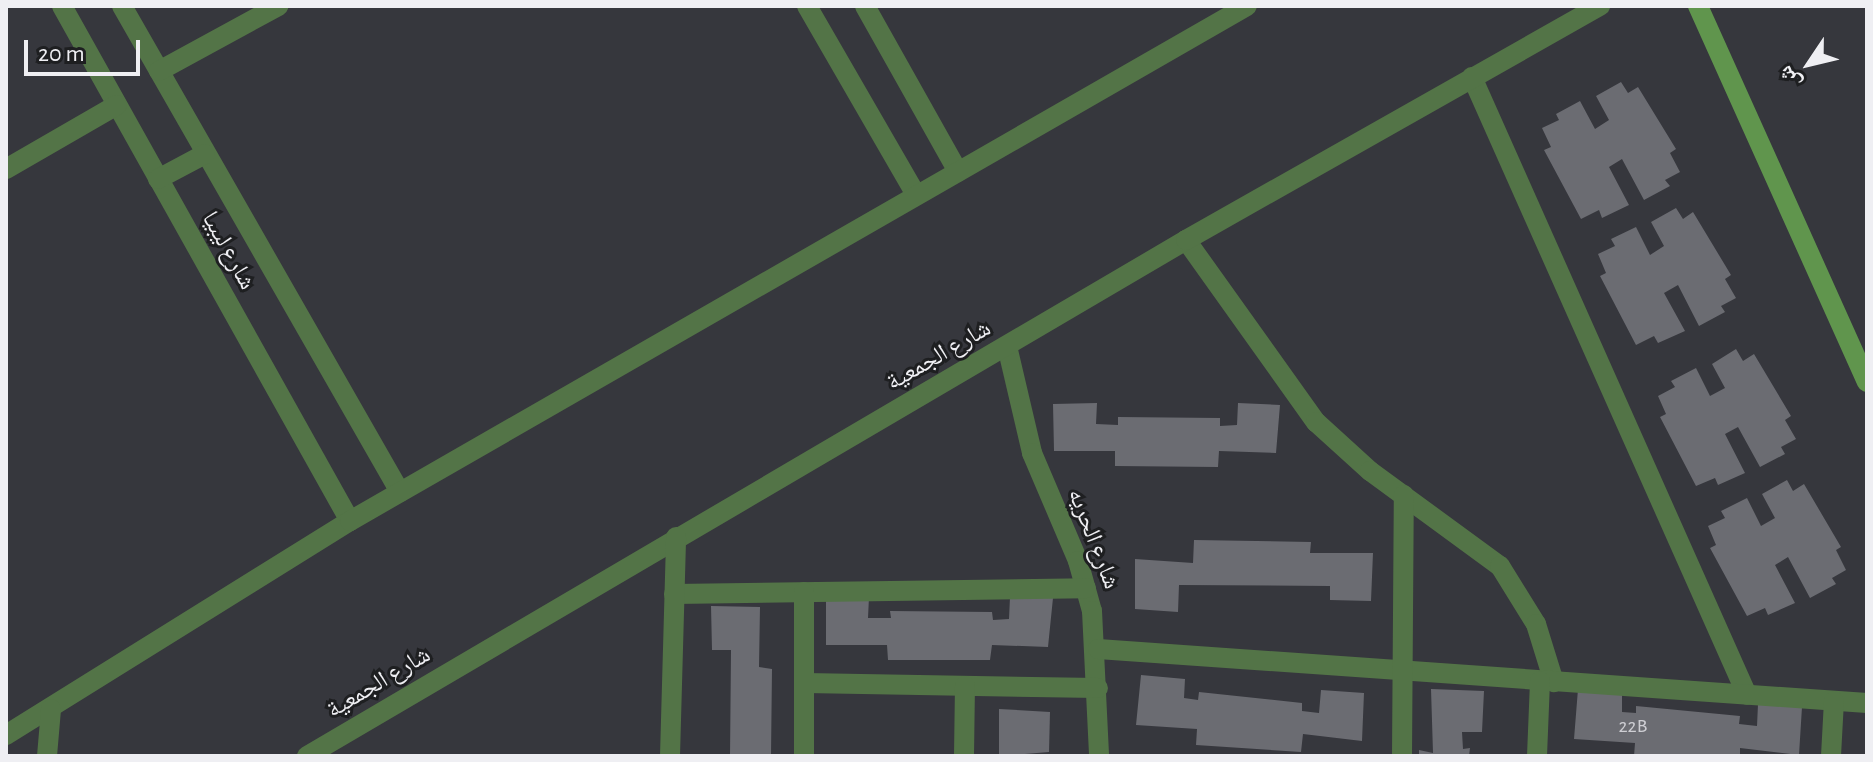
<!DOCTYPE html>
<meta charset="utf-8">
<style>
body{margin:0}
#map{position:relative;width:1873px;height:762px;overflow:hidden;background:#36373d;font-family:"Alegreya Sans","Noto Naskh Arabic",sans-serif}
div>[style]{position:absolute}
.building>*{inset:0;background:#6b6c72}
.street>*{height:20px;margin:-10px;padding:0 10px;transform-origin:10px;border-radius:10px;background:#537447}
.secondary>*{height:20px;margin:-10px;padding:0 10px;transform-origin:10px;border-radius:10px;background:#60954d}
span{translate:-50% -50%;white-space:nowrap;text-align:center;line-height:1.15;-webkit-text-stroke:6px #1e1f21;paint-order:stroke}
.number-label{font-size:20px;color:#ceced3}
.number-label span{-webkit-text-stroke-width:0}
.street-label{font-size:24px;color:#efeff3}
.frame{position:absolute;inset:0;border:8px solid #efeff3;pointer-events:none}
.north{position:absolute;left:1769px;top:24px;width:80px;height:80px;-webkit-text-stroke:6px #1e1f21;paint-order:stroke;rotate:235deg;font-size:22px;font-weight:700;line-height:32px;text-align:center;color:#efeff3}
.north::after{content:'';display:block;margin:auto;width:28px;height:36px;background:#efeff3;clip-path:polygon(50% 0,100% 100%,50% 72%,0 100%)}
.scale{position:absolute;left:24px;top:40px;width:116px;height:36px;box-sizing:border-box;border:4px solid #efeff3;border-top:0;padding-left:10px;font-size:24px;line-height:28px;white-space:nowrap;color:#efeff3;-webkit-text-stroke:6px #1e1f21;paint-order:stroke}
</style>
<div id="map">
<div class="building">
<i style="clip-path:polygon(1621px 82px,1628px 93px,1638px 87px,1676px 149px,1670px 153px,1680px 172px,1665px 180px,1670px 186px,1644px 200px,1622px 159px,1609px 167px,1629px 205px,1602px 218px,1599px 210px,1581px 219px,1544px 150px,1551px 147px,1542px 128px,1559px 120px,1556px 114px,1580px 101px,1595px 129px,1609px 120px,1596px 96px)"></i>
<i style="clip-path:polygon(1676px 208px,1683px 219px,1693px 212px,1731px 275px,1725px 279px,1736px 298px,1721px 306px,1725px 312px,1699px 326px,1678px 285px,1664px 293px,1685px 331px,1658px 343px,1654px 336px,1636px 345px,1600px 276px,1606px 273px,1598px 254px,1615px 246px,1611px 239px,1636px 227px,1650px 255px,1664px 246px,1651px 222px)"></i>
<i style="clip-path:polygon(1736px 349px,1743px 361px,1754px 354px,1791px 416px,1785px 420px,1796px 439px,1781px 447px,1785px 454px,1760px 467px,1738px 427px,1725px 434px,1745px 473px,1718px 485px,1715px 478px,1696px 486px,1660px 417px,1666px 414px,1658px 396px,1675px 387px,1671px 381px,1696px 368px,1710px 396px,1725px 388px,1712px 364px)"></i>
<i style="clip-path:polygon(1097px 403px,1096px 424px,1118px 425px,1118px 417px,1220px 418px,1220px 426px,1237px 425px,1238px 403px,1280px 405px,1276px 453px,1219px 451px,1218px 467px,1115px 466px,1115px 451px,1054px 451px,1053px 404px)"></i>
<i style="clip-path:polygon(1787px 480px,1793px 491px,1804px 484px,1841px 547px,1836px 550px,1846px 570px,1832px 578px,1836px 584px,1810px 598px,1788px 557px,1775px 565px,1795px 603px,1768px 615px,1765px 608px,1747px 616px,1710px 548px,1716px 545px,1708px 526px,1725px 518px,1721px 511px,1747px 498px,1761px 526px,1775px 518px,1762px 494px)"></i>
<i style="clip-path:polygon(1194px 540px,1311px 542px,1310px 553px,1373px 553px,1371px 601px,1330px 600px,1330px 586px,1179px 585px,1178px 612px,1135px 609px,1135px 559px,1193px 563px)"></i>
<i style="clip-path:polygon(869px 597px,868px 618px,891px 618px,890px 611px,992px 612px,993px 620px,1009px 619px,1010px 597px,1053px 598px,1048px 647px,992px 645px,990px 660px,888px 660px,887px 645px,826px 645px,826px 598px)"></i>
<i style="clip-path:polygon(711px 606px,760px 607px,759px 667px,772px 669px,771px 756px,730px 756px,731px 650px,712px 650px)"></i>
<i style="clip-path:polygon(1141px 675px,1185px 679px,1184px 698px,1198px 700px,1199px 692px,1302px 703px,1302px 711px,1319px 713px,1321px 690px,1364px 693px,1362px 741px,1303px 734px,1301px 752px,1196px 745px,1197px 729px,1136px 725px)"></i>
<i style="clip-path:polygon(1431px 689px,1484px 691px,1482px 732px,1462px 732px,1463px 749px,1470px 748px,1469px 756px,1419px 756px,1419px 750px,1433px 753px)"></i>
<i style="clip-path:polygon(1578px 689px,1622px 692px,1622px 712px,1636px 713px,1636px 706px,1740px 716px,1739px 724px,1757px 726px,1758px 704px,1802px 707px,1799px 755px,1740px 748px,1740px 756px,1634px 756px,1635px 743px,1574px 739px)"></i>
<i style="clip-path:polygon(999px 709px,1050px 712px,1049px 752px,999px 756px)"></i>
</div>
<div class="street">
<i style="left:62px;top:6px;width:590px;rotate:60.79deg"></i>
<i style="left:122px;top:6px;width:560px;rotate:60.23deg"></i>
<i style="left:807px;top:6px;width:218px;rotate:60deg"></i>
<i style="left:865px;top:6px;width:190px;rotate:60.7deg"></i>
<i style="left:159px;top:71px;width:136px;rotate:-28.6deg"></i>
<i style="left:1472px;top:77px;width:676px;rotate:66.01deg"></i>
<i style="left:6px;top:169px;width:128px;rotate:-30deg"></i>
<i style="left:158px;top:179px;width:53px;rotate:-28deg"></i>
<i style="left:1186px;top:240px;width:224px;rotate:54.5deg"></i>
<i style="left:1316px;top:422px;width:73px;rotate:42.2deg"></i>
<i style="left:1370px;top:471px;width:161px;rotate:36.2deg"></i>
<i style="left:1500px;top:566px;width:68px;rotate:58.2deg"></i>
<i style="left:1536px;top:624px;width:61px;rotate:72.8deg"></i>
<i style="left:1007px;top:346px;width:110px;rotate:76.8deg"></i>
<i style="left:1032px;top:453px;width:117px;rotate:66.9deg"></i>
<i style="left:1078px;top:561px;width:52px;rotate:74.4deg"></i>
<i style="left:1092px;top:611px;width:145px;rotate:87.2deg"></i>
<i style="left:674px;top:594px;width:412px;rotate:-0.8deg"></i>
<i style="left:1098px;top:649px;width:771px;rotate:4.02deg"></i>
<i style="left:805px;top:683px;width:293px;rotate:1deg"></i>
<i style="left:6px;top:735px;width:405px;rotate:-31.9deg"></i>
<i style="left:350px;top:521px;width:1034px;rotate:-29.86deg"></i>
<i style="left:47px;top:756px;width:47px;rotate:-85.1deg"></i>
<i style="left:307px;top:756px;width:1019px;rotate:-30.41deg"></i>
<i style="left:1186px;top:240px;width:476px;rotate:-29.5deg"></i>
<i style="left:670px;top:756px;width:219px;rotate:-88.4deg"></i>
<i style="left:804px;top:756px;width:164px;rotate:-90deg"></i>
<i style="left:964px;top:756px;width:70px;rotate:-89.2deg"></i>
<i style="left:1402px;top:756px;width:261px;rotate:-89.6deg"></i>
<i style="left:1537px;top:756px;width:75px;rotate:-87.7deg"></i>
<i style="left:1831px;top:756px;width:55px;rotate:-86.9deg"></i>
</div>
<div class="secondary">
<i style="left:1698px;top:6px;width:412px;rotate:65.8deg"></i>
</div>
<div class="number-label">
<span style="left:1633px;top:726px">22B</span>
</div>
<div class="street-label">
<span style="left:228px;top:251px;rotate:61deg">شارع ليبيا</span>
<span style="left:939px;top:356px;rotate:-30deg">شارع الجمعية</span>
<span style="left:1093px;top:539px;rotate:69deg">شارع الحريه</span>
<span style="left:379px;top:683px;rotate:-31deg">شارع الجمعية</span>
</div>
<div class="frame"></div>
<div class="north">ش</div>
<div class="scale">20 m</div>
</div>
